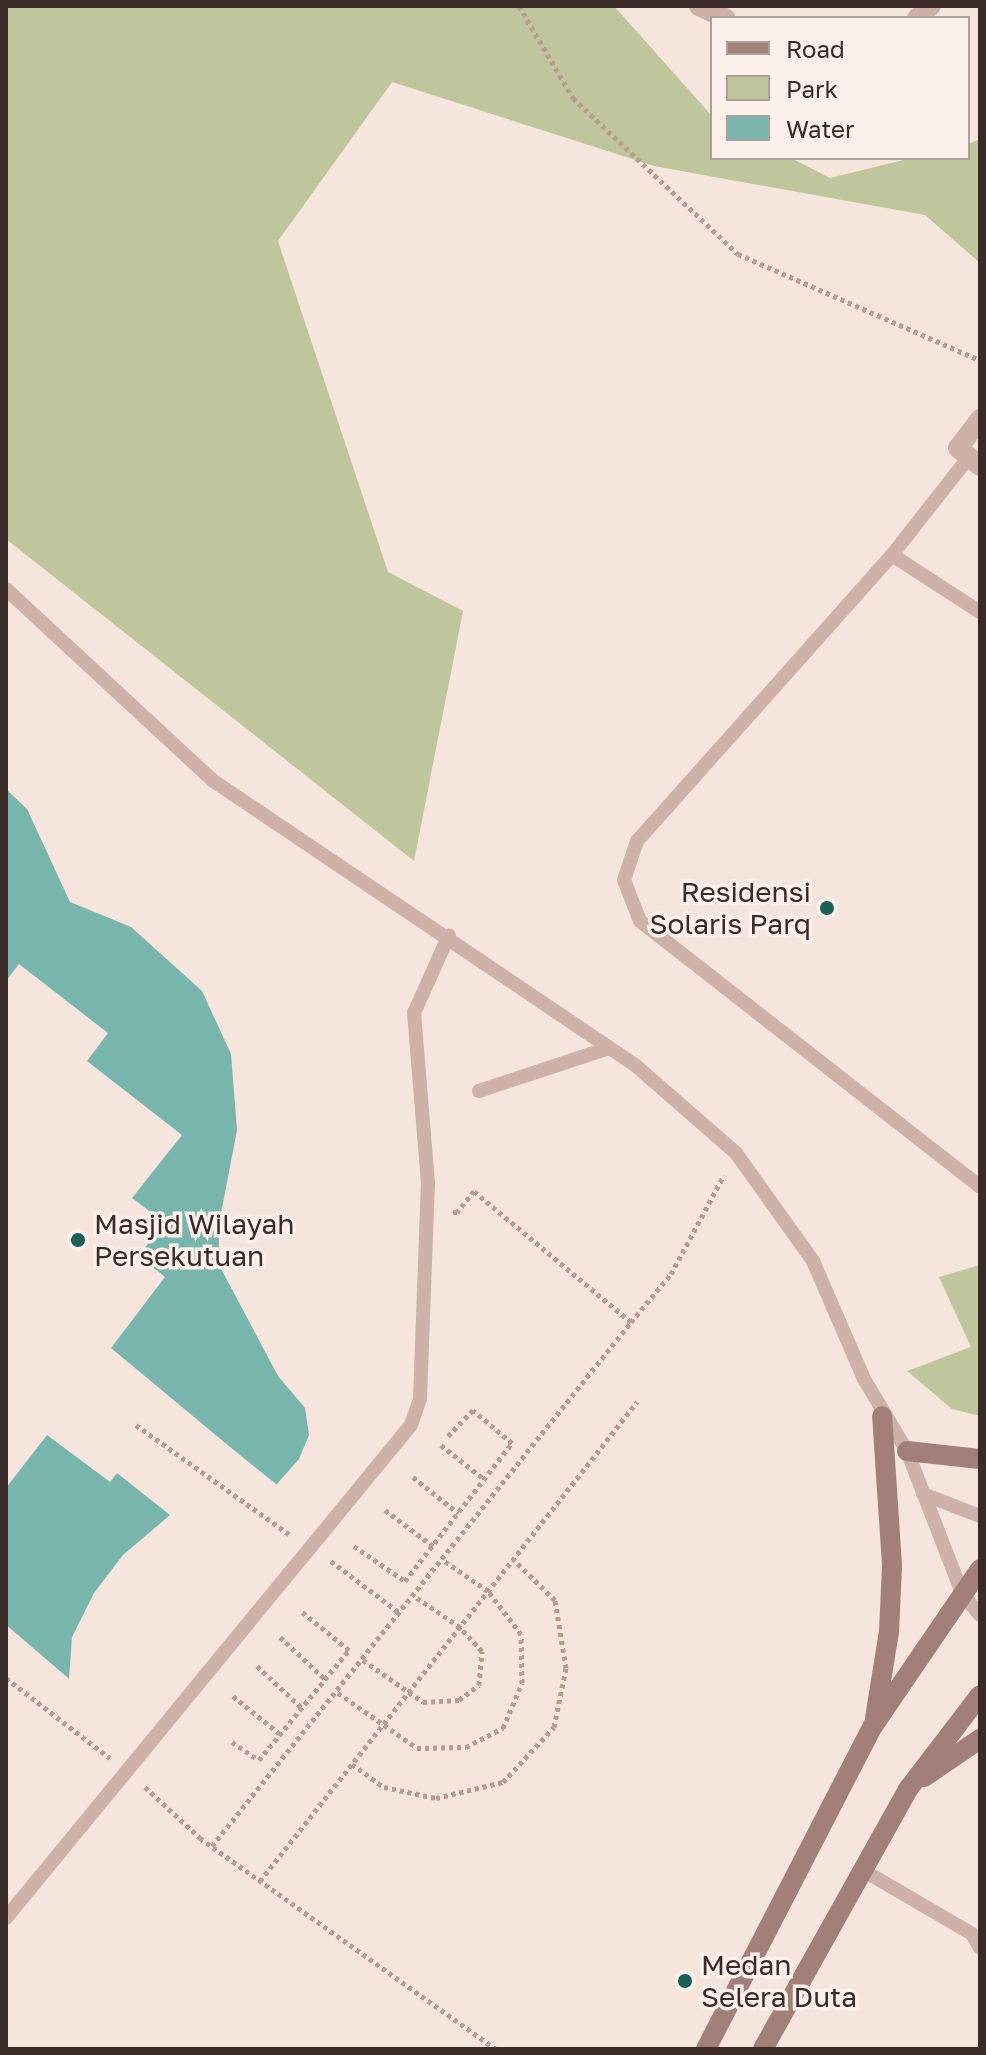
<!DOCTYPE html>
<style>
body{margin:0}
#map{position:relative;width:986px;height:2055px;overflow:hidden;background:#f5e5dc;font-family:"Golos Text",sans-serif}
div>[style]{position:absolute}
.green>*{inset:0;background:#bfc69b}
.water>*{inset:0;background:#78b5ac}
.pier>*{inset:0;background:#f5e5dc}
.path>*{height:5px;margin-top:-2.5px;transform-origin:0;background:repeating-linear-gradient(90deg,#ba9b91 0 4px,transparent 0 8px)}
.lane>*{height:14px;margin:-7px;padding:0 7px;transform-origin:7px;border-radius:7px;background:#ceb1a7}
.street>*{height:20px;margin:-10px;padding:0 10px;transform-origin:10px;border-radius:10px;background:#ceb1a7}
.secondary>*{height:20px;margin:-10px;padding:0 10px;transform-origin:10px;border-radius:10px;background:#a27f78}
.dots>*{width:22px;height:22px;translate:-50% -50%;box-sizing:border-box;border:4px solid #fcf0ea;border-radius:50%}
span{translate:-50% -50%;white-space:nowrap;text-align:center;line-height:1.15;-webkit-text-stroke:7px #fcf0ea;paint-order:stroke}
.poi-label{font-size:28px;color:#3a2a28}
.right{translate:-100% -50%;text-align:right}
.left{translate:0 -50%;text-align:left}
.frame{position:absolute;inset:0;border:8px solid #3a2a28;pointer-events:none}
.legend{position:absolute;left:710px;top:16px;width:260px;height:144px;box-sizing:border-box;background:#fcf0ea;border:2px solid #aea19c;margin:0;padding:10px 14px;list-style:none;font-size:24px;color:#3a2a28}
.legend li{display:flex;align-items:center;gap:16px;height:40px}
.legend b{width:40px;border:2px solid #aea19c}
</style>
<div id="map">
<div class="green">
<i style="clip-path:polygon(6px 6px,614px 6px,712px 116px,712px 158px,791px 158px,830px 178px,912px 158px,968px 158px,968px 144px,980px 139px,980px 263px,925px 215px,654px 166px,392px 82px,278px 241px,388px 572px,463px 611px,414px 861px,6px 539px)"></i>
<i style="clip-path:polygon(980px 1265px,980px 1416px,952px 1409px,907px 1371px,971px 1347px,939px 1277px)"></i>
</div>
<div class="water">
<i style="clip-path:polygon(6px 789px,27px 809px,70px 902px,131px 927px,202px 991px,231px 1054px,237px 1130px,219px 1224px,219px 1265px,278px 1376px,305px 1408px,309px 1435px,299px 1459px,276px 1485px,111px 1348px,165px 1277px,139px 1256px,164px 1222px,132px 1198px,182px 1135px,87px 1061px,108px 1033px,19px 964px,6px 981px)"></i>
<i style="clip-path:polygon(47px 1435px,110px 1482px,117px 1473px,170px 1515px,123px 1555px,94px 1593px,72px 1637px,69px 1679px,6px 1625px,6px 1488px)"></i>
</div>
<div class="pier">
<i style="clip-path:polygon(170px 1400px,280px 1487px,274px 1488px,170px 1407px)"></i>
<i style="clip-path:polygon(6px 1625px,69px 1679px,66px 1682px,6px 1630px)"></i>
</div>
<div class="path">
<i style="left:519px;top:6px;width:107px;rotate:59.6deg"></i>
<i style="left:573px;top:98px;width:227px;rotate:43.4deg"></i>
<i style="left:738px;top:254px;width:264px;rotate:23.7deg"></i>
<i style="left:631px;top:1322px;width:62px;rotate:-50.2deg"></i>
<i style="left:671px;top:1274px;width:112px;rotate:-61.8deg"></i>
<i style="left:136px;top:1425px;width:188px;rotate:35.5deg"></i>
<i style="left:441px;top:1445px;width:55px;rotate:38.3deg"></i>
<i style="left:413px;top:1477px;width:58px;rotate:38.7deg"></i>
<i style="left:385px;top:1510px;width:60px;rotate:36.9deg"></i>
<i style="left:354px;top:1546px;width:62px;rotate:34.5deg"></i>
<i style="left:405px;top:1581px;width:175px;rotate:-52.2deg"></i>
<i style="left:512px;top:1443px;width:51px;rotate:-139.8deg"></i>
<i style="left:473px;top:1410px;width:36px;rotate:134deg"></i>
<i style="left:331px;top:1561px;width:86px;rotate:37deg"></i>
<i style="left:280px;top:1637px;width:62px;rotate:43deg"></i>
<i style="left:363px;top:1660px;width:73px;rotate:35deg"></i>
<i style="left:423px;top:1702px;width:36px;rotate:-3deg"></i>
<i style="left:459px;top:1700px;width:25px;rotate:-37deg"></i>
<i style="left:479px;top:1685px;width:34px;rotate:-85deg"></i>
<i style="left:482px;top:1651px;width:33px;rotate:-133deg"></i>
<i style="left:460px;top:1627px;width:55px;rotate:-146deg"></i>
<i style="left:257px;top:1666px;width:62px;rotate:43deg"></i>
<i style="left:6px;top:1678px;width:131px;rotate:37.6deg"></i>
<i style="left:338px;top:1693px;width:96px;rotate:34.8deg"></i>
<i style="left:417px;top:1748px;width:49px;rotate:-1.2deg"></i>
<i style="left:466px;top:1747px;width:42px;rotate:-27.2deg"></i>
<i style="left:503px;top:1728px;width:49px;rotate:-67.1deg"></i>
<i style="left:522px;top:1683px;width:49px;rotate:-91.2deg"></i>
<i style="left:521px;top:1634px;width:54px;rotate:-127.5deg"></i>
<i style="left:488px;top:1591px;width:55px;rotate:-145.4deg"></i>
<i style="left:233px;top:1696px;width:60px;rotate:39deg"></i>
<i style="left:232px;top:1742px;width:32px;rotate:34deg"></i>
<i style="left:259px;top:1760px;width:142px;rotate:-50.7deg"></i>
<i style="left:349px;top:1650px;width:62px;rotate:-140.9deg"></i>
<i style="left:352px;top:1764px;width:39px;rotate:36deg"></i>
<i style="left:384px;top:1787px;width:53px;rotate:11.9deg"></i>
<i style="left:436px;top:1798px;width:69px;rotate:-13.4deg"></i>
<i style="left:503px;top:1782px;width:75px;rotate:-47.2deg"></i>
<i style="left:554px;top:1727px;width:60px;rotate:-78.5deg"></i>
<i style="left:566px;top:1668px;width:69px;rotate:-99.2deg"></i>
<i style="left:555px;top:1600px;width:59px;rotate:-135.7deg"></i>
<i style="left:145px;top:1787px;width:75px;rotate:42.8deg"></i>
<i style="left:200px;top:1838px;width:364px;rotate:35.5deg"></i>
<i style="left:212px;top:1846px;width:671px;rotate:-51.35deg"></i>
<i style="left:631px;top:1322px;width:204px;rotate:-140.2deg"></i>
<i style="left:474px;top:1191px;width:27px;rotate:129deg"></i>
<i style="left:457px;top:1212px;width:7px;rotate:180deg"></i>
<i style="left:260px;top:1881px;width:610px;rotate:-51.8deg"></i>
</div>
<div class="lane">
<i style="left:969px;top:457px;width:125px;rotate:128.2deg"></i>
<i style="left:892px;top:555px;width:383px;rotate:131.7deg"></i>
<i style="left:637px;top:841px;width:41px;rotate:108.4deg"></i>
<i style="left:624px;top:880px;width:44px;rotate:68.7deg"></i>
<i style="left:640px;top:921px;width:432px;rotate:38deg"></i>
<i style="left:892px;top:555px;width:105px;rotate:32.9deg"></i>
<i style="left:6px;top:589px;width:281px;rotate:42.8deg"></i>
<i style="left:212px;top:780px;width:510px;rotate:33.97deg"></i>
<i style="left:635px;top:1065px;width:134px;rotate:41.1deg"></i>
<i style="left:736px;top:1153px;width:133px;rotate:54.5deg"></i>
<i style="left:813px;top:1261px;width:129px;rotate:66.6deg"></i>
<i style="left:864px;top:1379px;width:84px;rotate:59.2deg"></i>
<i style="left:907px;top:1451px;width:152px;rotate:68.8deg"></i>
<i style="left:962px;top:1593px;width:28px;rotate:51deg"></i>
<i style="left:479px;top:1091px;width:137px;rotate:-18.3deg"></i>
<i style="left:923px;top:1494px;width:61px;rotate:21.1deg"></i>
<i style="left:866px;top:1872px;width:123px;rotate:30.3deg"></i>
<i style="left:972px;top:1934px;width:16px;rotate:60deg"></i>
<i style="left:6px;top:1918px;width:638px;rotate:-50.6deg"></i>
<i style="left:411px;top:1425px;width:28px;rotate:-71deg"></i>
<i style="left:420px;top:1399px;width:216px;rotate:-87.9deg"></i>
<i style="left:428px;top:1183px;width:171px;rotate:-94.7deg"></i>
<i style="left:414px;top:1013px;width:85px;rotate:-65.8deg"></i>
</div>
<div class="street">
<i style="left:699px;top:6px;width:29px;rotate:25deg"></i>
<i style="left:917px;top:18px;width:18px;rotate:-41deg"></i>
<i style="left:980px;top:419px;width:36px;rotate:127deg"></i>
<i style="left:958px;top:448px;width:28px;rotate:39deg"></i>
</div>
<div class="secondary">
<i style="left:907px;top:1451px;width:73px;rotate:6.3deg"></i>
<i style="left:875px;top:1718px;width:87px;rotate:-80.8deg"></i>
<i style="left:889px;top:1632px;width:67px;rotate:-87.4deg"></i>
<i style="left:892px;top:1565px;width:149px;rotate:-93.8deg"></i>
<i style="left:924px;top:1777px;width:68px;rotate:-34.2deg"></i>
<i style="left:706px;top:2049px;width:364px;rotate:-62.7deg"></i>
<i style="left:873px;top:1726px;width:190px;rotate:-55.7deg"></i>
<i style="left:763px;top:2049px;width:299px;rotate:-60.8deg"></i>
<i style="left:909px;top:1788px;width:117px;rotate:-52.6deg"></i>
</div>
<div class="dots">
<i style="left:827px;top:908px;background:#196057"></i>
<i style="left:78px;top:1240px;background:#196057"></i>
<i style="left:685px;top:1981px;background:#196057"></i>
</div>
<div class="poi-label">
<span class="right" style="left:811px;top:908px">Residensi<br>Solaris Parq</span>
<span class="left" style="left:94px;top:1240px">Masjid Wilayah<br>Persekutuan</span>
<span class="left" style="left:701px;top:1981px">Medan<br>Selera Duta</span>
</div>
<div class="frame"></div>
<ul class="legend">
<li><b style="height:10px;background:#a27f78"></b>Road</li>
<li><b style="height:22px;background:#bfc69b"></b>Park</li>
<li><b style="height:22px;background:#78b5ac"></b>Water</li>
</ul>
</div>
